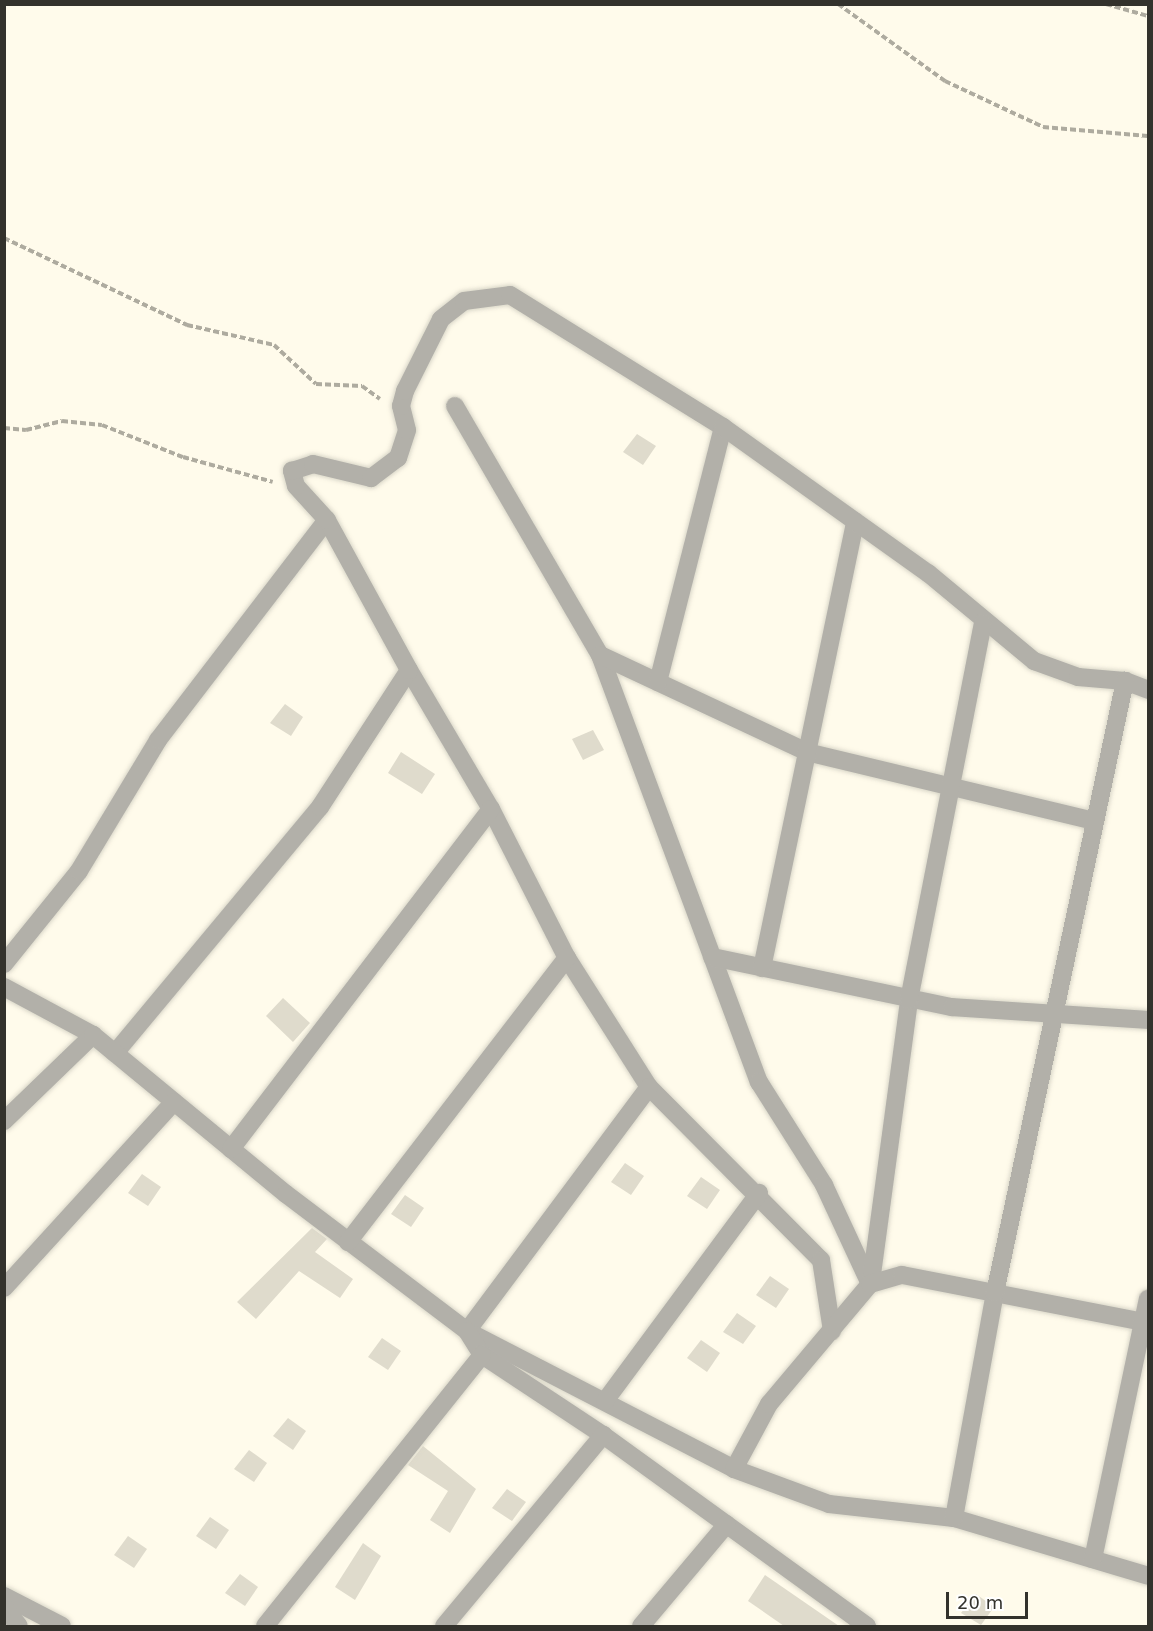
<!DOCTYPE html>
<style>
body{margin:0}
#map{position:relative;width:1153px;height:1631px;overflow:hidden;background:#fffbeb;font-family:"DejaVu Sans",sans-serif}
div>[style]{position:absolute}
.building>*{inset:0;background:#dfdbcc}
.path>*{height:4px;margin-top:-2px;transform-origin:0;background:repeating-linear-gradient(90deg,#aeab9f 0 6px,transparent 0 9px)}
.roads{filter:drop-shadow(0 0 2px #dad7c9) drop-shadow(0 0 2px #dad7c9)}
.street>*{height:18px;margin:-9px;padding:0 9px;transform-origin:9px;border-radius:9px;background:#b2b0a9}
span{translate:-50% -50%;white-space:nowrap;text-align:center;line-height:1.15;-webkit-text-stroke:4.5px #fff;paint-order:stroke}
.frame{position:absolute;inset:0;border:6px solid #33322c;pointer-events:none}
.scale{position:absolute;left:946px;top:1592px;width:82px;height:27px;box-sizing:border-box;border:3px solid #33322c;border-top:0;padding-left:8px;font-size:18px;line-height:21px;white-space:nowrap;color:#33322c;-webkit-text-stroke:4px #fff;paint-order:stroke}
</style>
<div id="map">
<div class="building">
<i style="clip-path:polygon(637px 434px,656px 446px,643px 465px,623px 452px)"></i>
<i style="clip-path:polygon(285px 704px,303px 717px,291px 736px,270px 723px)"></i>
<i style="clip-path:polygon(593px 730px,604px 750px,583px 760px,572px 739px)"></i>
<i style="clip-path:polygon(401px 752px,435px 774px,422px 794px,388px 773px)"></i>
<i style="clip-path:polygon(283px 998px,310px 1023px,293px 1042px,266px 1016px)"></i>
<i style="clip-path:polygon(625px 1163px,644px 1176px,631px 1195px,611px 1182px)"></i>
<i style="clip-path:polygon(142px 1174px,161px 1187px,148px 1206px,128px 1193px)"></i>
<i style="clip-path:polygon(701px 1177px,720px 1190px,707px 1209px,687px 1196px)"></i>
<i style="clip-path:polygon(405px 1195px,424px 1208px,411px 1227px,391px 1214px)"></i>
<i style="clip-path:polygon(312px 1228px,327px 1239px,315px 1252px,353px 1279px,340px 1298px,299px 1271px,256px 1319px,237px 1302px)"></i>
<i style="clip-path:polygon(770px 1276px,789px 1289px,776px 1308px,756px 1295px)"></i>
<i style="clip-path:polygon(737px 1313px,756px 1326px,743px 1344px,723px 1332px)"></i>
<i style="clip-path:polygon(382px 1338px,401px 1351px,388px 1370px,368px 1357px)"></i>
<i style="clip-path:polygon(701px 1340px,720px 1353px,707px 1372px,687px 1358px)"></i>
<i style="clip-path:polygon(288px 1418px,306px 1431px,293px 1450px,273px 1436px)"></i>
<i style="clip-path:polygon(423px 1446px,476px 1489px,450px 1533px,430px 1520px,448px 1491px,408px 1465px)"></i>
<i style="clip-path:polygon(249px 1450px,267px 1463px,254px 1482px,234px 1469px)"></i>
<i style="clip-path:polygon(507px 1489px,526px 1502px,512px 1521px,492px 1508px)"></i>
<i style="clip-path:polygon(210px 1517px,229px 1530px,216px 1549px,196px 1536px)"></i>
<i style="clip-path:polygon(128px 1536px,147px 1549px,134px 1568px,114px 1555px)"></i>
<i style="clip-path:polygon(363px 1543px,381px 1556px,355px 1600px,335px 1587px)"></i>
<i style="clip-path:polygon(240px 1574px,258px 1587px,245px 1606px,225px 1593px)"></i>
<i style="clip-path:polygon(765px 1575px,839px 1626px,784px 1626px,748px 1601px)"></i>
<i style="clip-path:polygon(976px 1594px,994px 1607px,981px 1625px,961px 1613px)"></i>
</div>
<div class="path">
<i style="left:838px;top:4px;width:132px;rotate:35.7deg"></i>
<i style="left:945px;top:81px;width:108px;rotate:25.1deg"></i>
<i style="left:1043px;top:127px;width:105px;rotate:4.9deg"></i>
<i style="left:1106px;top:4px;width:44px;rotate:15.9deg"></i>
<i style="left:4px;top:238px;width:203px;rotate:25.4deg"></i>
<i style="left:187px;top:325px;width:89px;rotate:12.9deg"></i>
<i style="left:274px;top:345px;width:57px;rotate:42.9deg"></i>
<i style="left:316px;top:384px;width:46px;rotate:2.5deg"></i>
<i style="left:362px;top:386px;width:22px;rotate:36deg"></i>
<i style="left:4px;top:428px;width:22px;rotate:5deg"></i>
<i style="left:26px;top:430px;width:37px;rotate:-14deg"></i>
<i style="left:62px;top:421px;width:40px;rotate:5.7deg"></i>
<i style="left:102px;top:425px;width:87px;rotate:21.6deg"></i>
<i style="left:183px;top:457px;width:93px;rotate:15.5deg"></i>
</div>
<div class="roads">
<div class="street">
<i style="left:455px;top:406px;width:288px;rotate:59.8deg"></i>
<i style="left:600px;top:655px;width:456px;rotate:69.6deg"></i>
<i style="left:759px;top:1082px;width:122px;rotate:57.7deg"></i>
<i style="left:824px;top:1185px;width:109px;rotate:65.1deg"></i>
<i style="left:600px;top:655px;width:229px;rotate:25.1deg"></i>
<i style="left:807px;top:752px;width:296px;rotate:13.5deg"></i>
<i style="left:409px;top:670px;width:161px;rotate:59.5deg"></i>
<i style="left:491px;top:809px;width:167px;rotate:63deg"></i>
<i style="left:567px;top:958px;width:153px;rotate:57.6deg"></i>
<i style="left:649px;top:1087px;width:244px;rotate:45.2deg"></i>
<i style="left:821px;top:1260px;width:72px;rotate:81.2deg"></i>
<i style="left:658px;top:682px;width:263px;rotate:-75.7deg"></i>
<i style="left:712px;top:957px;width:245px;rotate:11.8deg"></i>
<i style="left:952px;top:1007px;width:196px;rotate:3.8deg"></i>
<i style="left:4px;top:964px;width:119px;rotate:-51.1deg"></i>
<i style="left:79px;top:871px;width:153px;rotate:-58.9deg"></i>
<i style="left:158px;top:740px;width:277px;rotate:-52.5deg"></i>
<i style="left:762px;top:968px;width:456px;rotate:-78.2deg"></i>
<i style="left:4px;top:987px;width:101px;rotate:28.3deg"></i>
<i style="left:115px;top:1053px;width:320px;rotate:-50.2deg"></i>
<i style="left:320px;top:807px;width:163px;rotate:-57deg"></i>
<i style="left:409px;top:670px;width:171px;rotate:-118.7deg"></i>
<i style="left:327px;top:520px;width:46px;rotate:-132.4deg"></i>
<i style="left:296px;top:486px;width:16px;rotate:-105deg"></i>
<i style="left:292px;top:471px;width:22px;rotate:-18deg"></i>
<i style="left:313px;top:464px;width:60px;rotate:13.6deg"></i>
<i style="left:371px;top:478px;width:34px;rotate:-37deg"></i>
<i style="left:398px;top:458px;width:29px;rotate:-72deg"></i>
<i style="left:407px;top:430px;width:25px;rotate:-104deg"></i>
<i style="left:401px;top:406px;width:16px;rotate:-75deg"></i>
<i style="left:405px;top:391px;width:80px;rotate:-63.4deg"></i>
<i style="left:441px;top:319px;width:29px;rotate:-38deg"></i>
<i style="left:464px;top:301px;width:46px;rotate:-7.4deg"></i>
<i style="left:510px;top:295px;width:251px;rotate:31.8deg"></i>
<i style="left:723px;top:427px;width:252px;rotate:35.5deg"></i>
<i style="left:928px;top:573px;width:138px;rotate:39.7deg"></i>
<i style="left:1034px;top:661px;width:47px;rotate:20deg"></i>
<i style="left:1078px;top:677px;width:47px;rotate:4.9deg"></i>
<i style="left:1125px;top:681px;width:25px;rotate:21deg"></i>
<i style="left:649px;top:1087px;width:304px;rotate:126.7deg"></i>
<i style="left:467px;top:1331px;width:301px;rotate:27.3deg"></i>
<i style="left:734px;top:1469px;width:101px;rotate:20.2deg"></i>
<i style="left:829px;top:1504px;width:126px;rotate:6.4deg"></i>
<i style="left:954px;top:1518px;width:202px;rotate:16.6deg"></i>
<i style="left:4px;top:1121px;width:124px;rotate:-44deg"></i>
<i style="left:93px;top:1035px;width:250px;rotate:39.5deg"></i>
<i style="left:286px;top:1194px;width:227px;rotate:37.1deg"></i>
<i style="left:467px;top:1331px;width:28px;rotate:58deg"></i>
<i style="left:482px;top:1355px;width:145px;rotate:33.5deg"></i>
<i style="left:603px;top:1435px;width:326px;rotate:35.9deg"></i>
<i style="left:231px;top:1149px;width:428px;rotate:-52.6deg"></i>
<i style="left:348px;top:1242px;width:359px;rotate:-52.4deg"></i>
<i style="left:871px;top:1282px;width:285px;rotate:-82.3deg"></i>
<i style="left:909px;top:1000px;width:384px;rotate:-78.9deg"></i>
<i style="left:4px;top:1288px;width:252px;rotate:-47.6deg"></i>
<i style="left:605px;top:1401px;width:259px;rotate:-53.5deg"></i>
<i style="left:734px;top:1469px;width:74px;rotate:-61.7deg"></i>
<i style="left:769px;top:1404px;width:157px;rotate:-49.9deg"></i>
<i style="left:870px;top:1284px;width:33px;rotate:-16deg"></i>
<i style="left:902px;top:1275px;width:251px;rotate:11deg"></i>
<i style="left:954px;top:1518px;width:229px;rotate:-79.7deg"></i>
<i style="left:995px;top:1293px;width:626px;rotate:-78.01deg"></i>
<i style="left:1093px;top:1559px;width:266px;rotate:-78.1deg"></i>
<i style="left:4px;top:1596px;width:65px;rotate:27.3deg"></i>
<i style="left:4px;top:1607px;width:24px;rotate:52deg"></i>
<i style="left:265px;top:1626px;width:347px;rotate:-51.3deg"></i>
<i style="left:444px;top:1626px;width:249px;rotate:-50.2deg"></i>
<i style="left:641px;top:1626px;width:133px;rotate:-49.9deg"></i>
</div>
</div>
<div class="frame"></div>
<div class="scale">20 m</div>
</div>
